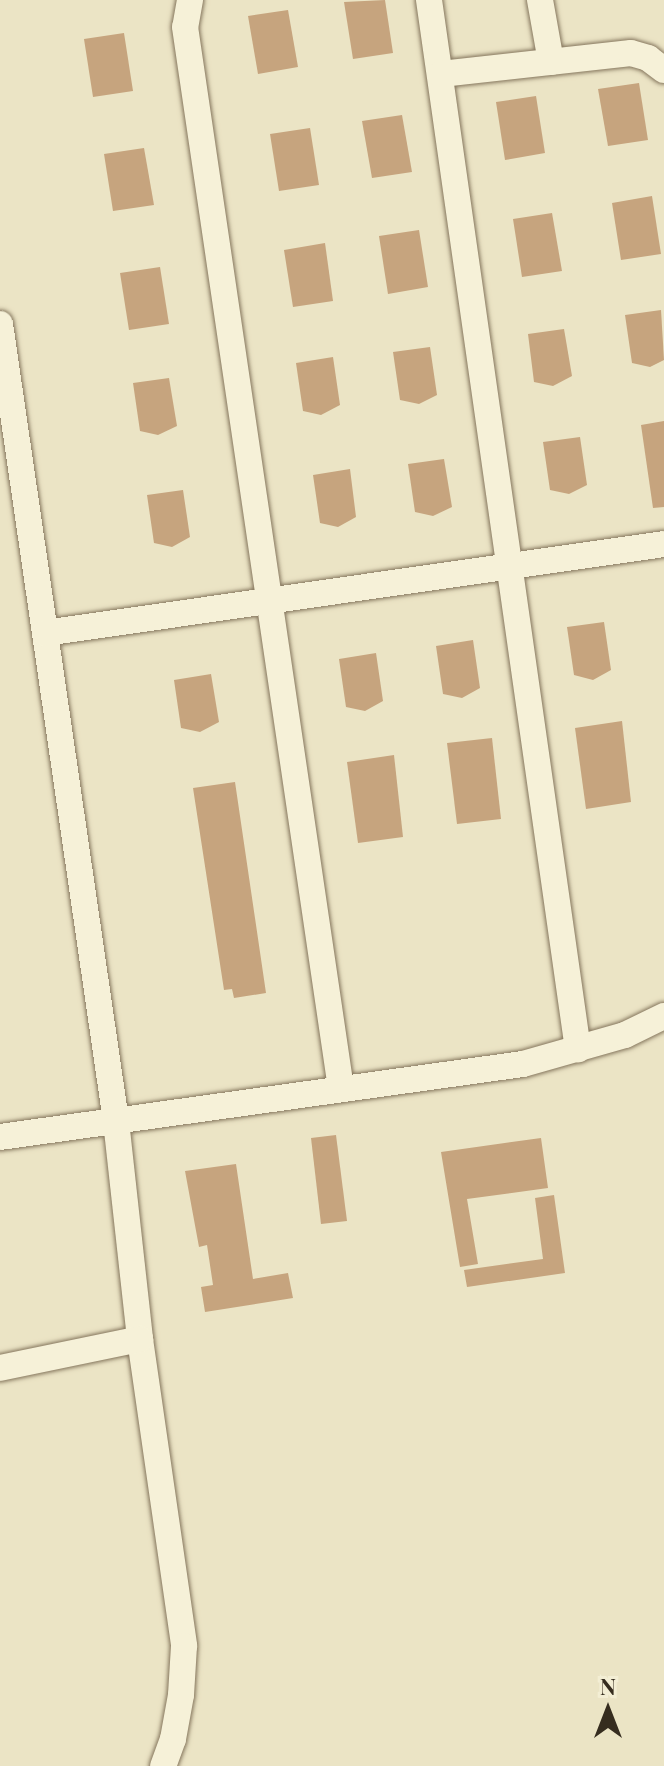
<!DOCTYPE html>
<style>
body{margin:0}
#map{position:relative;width:664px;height:1766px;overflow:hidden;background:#ebe4c5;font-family:"Playfair Display",serif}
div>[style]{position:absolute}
.building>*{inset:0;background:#c6a47e}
.roads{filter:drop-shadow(0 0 2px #85765d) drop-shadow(0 0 2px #85765d)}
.minor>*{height:26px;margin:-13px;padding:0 13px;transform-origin:13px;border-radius:13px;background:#f6f1d8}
span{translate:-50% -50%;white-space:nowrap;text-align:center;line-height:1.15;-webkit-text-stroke:7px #f3eed4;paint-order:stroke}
.north{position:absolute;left:568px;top:1670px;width:80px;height:80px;-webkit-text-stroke:6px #f3eed4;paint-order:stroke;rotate:0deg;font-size:22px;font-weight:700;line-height:32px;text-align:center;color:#362d1f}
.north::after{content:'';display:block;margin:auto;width:28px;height:36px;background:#362d1f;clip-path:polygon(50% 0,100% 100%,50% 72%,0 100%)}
</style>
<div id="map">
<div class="building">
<i style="clip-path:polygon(385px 0,393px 53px,353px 59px,344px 2px)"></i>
<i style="clip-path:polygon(288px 10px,298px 67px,258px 74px,248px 16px)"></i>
<i style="clip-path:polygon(124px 33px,133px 91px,93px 97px,84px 39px)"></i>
<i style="clip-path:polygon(639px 83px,648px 140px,608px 146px,598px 89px)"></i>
<i style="clip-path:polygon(536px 96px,545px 153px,505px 160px,496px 102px)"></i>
<i style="clip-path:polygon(402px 115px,412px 172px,372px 178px,362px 121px)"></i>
<i style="clip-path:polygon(310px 128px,319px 185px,279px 191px,270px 134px)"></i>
<i style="clip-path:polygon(144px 148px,154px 205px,113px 211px,104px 154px)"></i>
<i style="clip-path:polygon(652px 196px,661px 254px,621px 260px,612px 203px)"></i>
<i style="clip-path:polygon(552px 213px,562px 271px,522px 277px,513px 219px)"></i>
<i style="clip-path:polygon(419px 230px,428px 287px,388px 294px,379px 236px)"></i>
<i style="clip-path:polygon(325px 243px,333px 301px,293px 307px,284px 250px)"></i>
<i style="clip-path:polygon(160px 267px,169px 324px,129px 330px,120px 273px)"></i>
<i style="clip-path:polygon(661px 310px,664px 360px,650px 367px,632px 363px,625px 315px)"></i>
<i style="clip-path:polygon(564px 329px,572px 376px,553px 386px,534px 382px,528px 334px)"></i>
<i style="clip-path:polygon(430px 347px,437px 395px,419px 404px,400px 400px,393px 352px)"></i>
<i style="clip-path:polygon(333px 357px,340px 405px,321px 415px,303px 411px,296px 363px)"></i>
<i style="clip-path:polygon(169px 378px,177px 426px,158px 435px,140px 431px,133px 383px)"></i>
<i style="clip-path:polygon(664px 421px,664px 507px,653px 508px,641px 425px)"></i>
<i style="clip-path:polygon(580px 437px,587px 485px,569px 494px,550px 490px,543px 442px)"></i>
<i style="clip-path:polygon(444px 459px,452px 507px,433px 516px,415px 512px,408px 464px)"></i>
<i style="clip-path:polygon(350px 469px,356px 517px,338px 527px,320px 523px,313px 475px)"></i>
<i style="clip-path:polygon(183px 490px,190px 537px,172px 547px,154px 543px,147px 495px)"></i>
<i style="clip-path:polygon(604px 622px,611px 670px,593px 680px,574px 675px,567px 627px)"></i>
<i style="clip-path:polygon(473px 640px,480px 688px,462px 698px,443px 694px,436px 646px)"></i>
<i style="clip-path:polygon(376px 653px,383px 701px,365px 711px,346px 707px,339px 659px)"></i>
<i style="clip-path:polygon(211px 674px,219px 722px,200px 732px,181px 728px,174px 680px)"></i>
<i style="clip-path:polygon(622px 721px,631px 802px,586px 809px,575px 728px)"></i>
<i style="clip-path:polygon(492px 738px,501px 819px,457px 824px,447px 743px)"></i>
<i style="clip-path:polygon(394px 755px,403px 837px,358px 843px,347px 762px)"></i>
<i style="clip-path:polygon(235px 782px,266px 993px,234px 998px,232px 989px,224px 990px,193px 788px)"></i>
<i style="clip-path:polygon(336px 1135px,347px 1221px,321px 1224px,311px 1138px)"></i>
<i style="clip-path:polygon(541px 1138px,548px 1188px,467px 1199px,478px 1264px,460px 1267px,441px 1152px)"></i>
<i style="clip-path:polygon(236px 1164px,253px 1279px,288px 1273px,293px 1298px,205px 1312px,201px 1287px,213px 1285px,207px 1245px,199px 1247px,185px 1171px)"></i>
<i style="clip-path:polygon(554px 1195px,565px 1273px,467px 1287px,464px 1270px,543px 1259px,535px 1198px)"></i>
</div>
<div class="roads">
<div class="minor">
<i style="left:190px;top:0;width:27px;rotate:100deg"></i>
<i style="left:185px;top:27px;width:1072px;rotate:81.64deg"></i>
<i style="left:429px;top:0;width:1060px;rotate:81.92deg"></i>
<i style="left:540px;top:0;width:63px;rotate:79.9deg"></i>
<i style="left:441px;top:74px;width:191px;rotate:-6.3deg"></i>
<i style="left:631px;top:53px;width:18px;rotate:16deg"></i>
<i style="left:648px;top:58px;width:20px;rotate:37deg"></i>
<i style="left:0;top:324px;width:805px;rotate:81.72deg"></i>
<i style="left:116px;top:1121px;width:219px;rotate:83.7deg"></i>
<i style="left:140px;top:1339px;width:310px;rotate:81.8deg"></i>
<i style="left:184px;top:1646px;width:49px;rotate:93.5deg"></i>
<i style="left:181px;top:1695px;width:45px;rotate:100.3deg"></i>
<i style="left:173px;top:1739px;width:29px;rotate:110deg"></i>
<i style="left:45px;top:633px;width:625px;rotate:-8.18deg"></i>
<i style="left:0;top:1137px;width:528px;rotate:-7.95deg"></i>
<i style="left:523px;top:1064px;width:106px;rotate:-15.9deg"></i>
<i style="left:625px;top:1035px;width:43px;rotate:-26deg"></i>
<i style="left:0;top:1368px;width:143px;rotate:-11.7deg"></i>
</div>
</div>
<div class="north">N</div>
</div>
